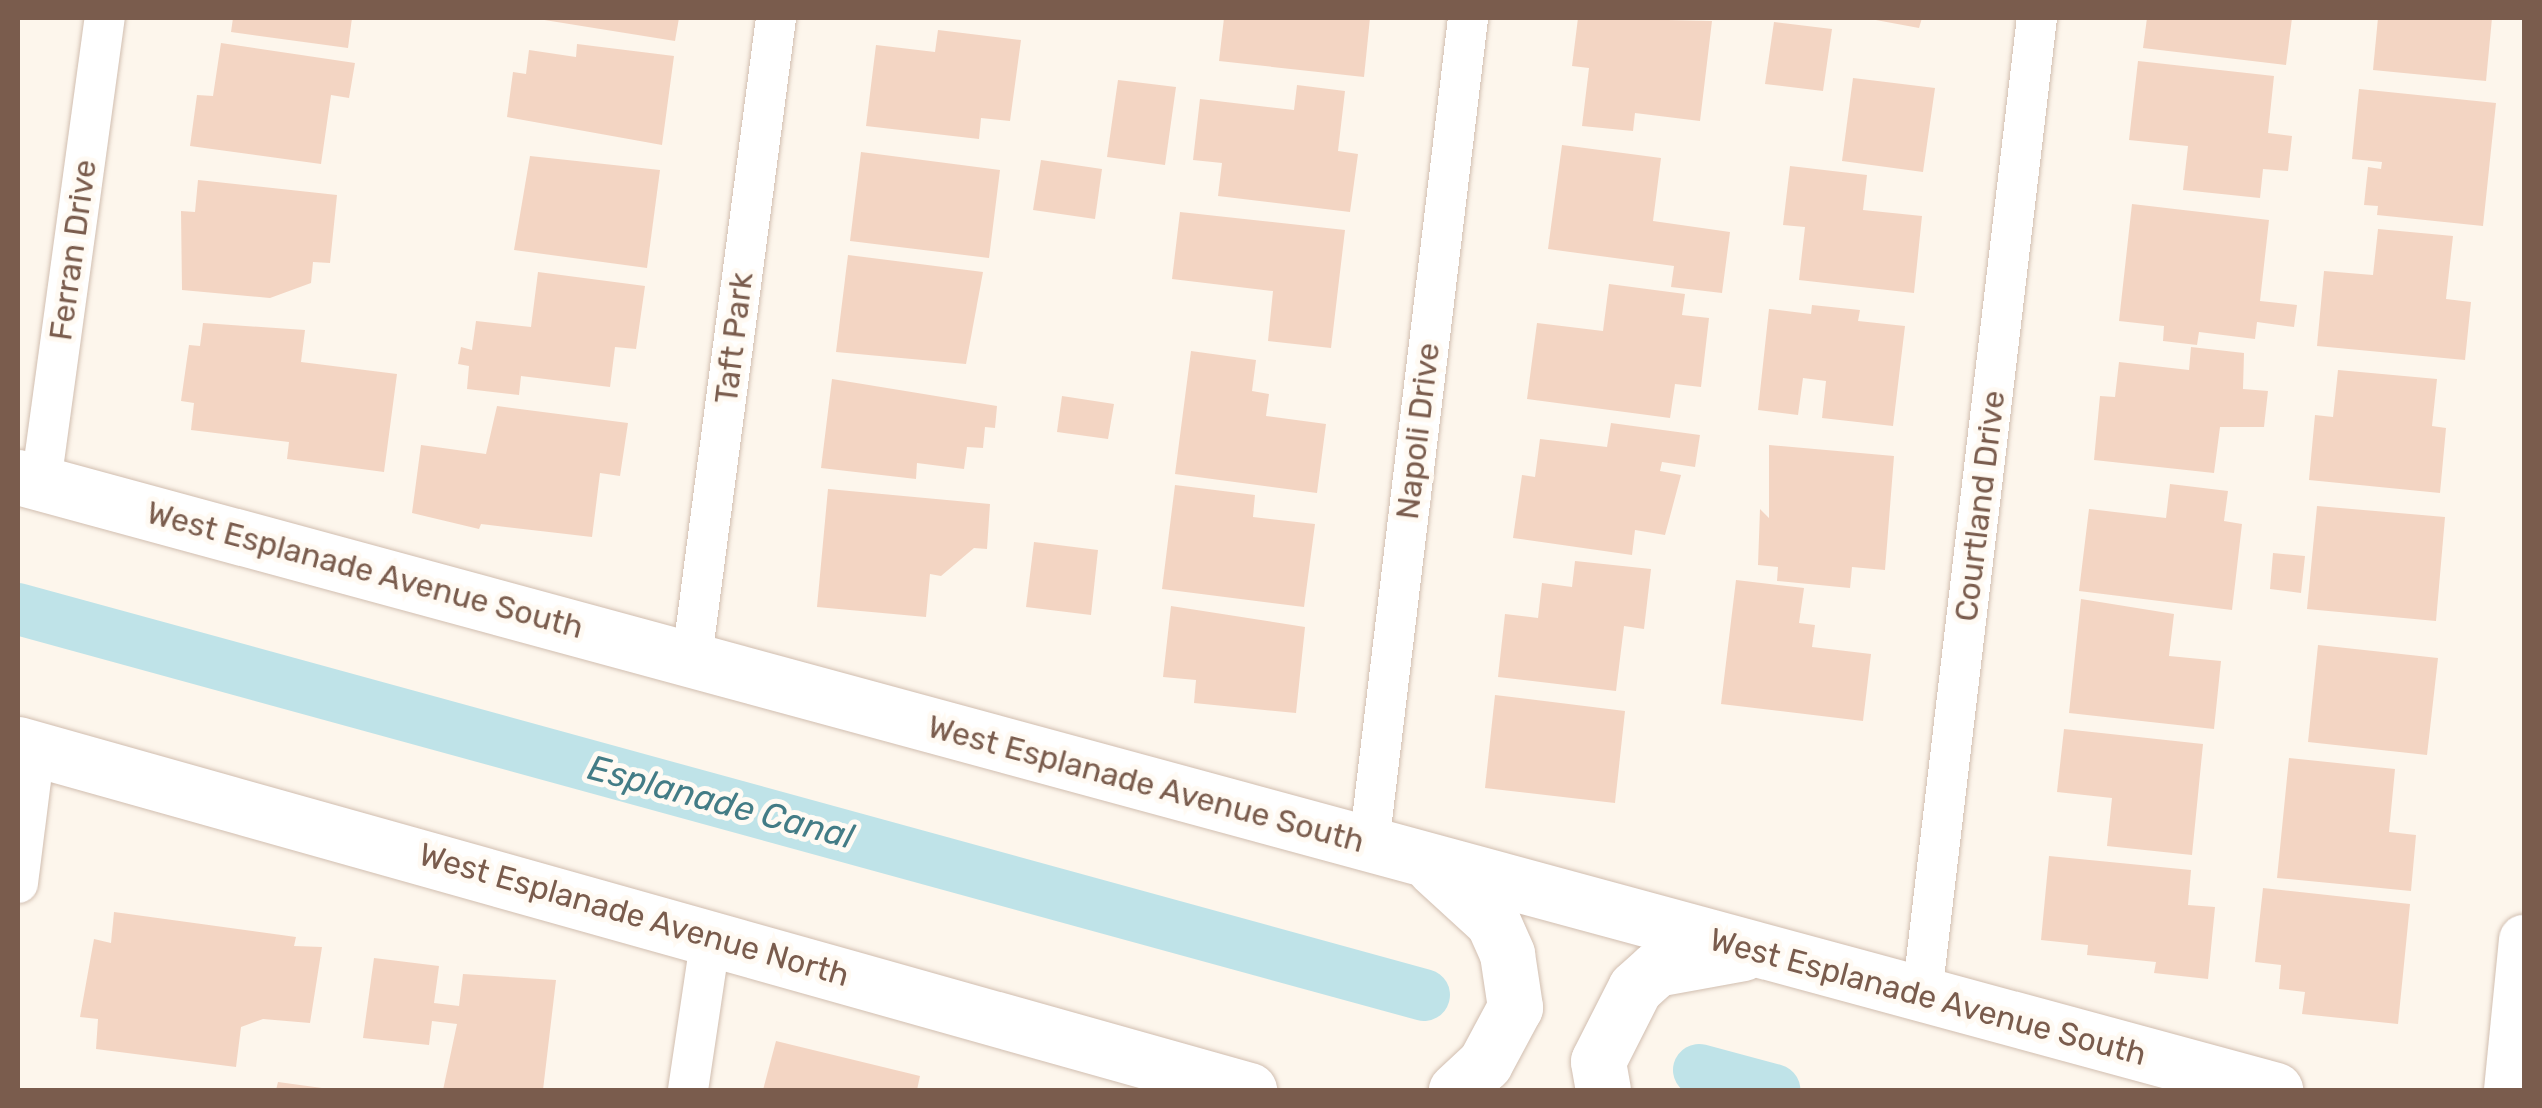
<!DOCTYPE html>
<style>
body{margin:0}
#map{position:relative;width:2542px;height:1108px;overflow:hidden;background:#fdf6ec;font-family:Rubik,sans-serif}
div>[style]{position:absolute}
.canal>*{height:52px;margin:-26px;padding:0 26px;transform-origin:26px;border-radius:26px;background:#bfe3e8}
.building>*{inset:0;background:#f3d5c3}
.roads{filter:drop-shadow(0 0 2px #d1beb0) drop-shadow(0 0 2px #d1beb0)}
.minor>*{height:40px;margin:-20px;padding:0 20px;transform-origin:20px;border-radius:20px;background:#fff}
.tertiary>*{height:50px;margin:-25px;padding:0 25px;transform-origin:25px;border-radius:25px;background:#fff}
.secondary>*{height:55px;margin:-27.5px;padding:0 27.5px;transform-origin:27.5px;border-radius:27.5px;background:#fff}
span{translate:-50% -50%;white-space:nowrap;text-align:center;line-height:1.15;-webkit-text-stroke:10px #fffaf3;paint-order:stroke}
.street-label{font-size:32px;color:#7a5c4d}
.water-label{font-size:35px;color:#437c86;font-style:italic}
.frame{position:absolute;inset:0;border:20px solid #7a5c4d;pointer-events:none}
</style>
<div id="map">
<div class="canal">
<i style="left:18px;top:609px;width:1458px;rotate:15.35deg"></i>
<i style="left:1699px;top:1070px;width:78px;rotate:14.9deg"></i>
</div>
<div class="building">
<i style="clip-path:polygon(233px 18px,352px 18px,348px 48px,231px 32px)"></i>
<i style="clip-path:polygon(532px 18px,679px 18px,675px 41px)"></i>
<i style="clip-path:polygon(1224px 18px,1370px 18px,1364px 77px,1219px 61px)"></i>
<i style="clip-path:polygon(1578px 18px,1712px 21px,1700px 121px,1635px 113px,1633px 131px,1582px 126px,1589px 68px,1572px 66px)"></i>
<i style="clip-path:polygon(1865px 18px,1922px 18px,1919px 28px)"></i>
<i style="clip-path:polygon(2147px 18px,2292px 18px,2286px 65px,2143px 48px)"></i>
<i style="clip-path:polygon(2378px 18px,2492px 18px,2486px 81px,2373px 70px)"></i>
<i style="clip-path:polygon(1774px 22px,1832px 29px,1823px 91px,1765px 84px)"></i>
<i style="clip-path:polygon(938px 30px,1021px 40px,1010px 121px,981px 118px,979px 139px,866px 126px,876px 45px,935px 52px)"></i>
<i style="clip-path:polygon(221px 43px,355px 63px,349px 98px,331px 95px,321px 164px,190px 146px,197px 95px,213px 96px)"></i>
<i style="clip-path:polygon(577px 44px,674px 56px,662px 145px,507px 117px,513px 72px,526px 74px,529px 50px,576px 57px)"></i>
<i style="clip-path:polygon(2138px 61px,2274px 76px,2268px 133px,2292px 136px,2288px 171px,2263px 169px,2260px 198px,2183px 190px,2188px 146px,2129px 140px)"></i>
<i style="clip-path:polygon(1853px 78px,1935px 88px,1923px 172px,1842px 161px)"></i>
<i style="clip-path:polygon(1118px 80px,1176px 87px,1165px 165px,1107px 157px)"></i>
<i style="clip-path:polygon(1297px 85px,1345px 91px,1338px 151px,1358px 154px,1350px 212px,1218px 196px,1222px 163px,1193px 160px,1200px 99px,1294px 110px)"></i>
<i style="clip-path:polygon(2359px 89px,2496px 103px,2483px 226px,2377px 215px,2378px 206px,2364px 205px,2368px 167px,2381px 169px,2382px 162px,2352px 159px)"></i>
<i style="clip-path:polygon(1562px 145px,1661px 158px,1653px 221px,1730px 232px,1722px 293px,1671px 287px,1674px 266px,1548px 249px)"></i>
<i style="clip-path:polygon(861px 152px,1000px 170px,989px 258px,850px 241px)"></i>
<i style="clip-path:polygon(530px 156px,660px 170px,647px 268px,514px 250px)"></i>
<i style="clip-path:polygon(1041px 160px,1102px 169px,1095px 219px,1033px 210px)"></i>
<i style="clip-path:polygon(1790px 166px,1867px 175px,1863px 210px,1922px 216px,1914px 293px,1799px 280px,1805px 227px,1783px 225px)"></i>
<i style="clip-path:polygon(198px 180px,337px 195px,330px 263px,313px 262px,311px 283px,270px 298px,182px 290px,181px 211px,195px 212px)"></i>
<i style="clip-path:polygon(2132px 204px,2269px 220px,2260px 301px,2297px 305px,2294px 327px,2257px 322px,2255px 339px,2199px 332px,2197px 345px,2163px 341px,2164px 326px,2119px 321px)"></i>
<i style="clip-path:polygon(1180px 212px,1345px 230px,1331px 348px,1268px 341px,1273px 291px,1172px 279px)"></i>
<i style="clip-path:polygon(2378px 229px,2453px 236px,2446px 299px,2471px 302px,2465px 360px,2317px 346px,2324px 271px,2373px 275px)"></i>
<i style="clip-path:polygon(848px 255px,983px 272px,966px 364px,836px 352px)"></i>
<i style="clip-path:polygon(538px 272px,645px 286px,636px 349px,615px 347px,610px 387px,521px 376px,519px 395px,467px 389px,469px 366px,458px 364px,461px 347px,472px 350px,476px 321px,531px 327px)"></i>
<i style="clip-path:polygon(1609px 284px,1685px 294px,1682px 315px,1709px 318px,1701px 387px,1675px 384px,1670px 418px,1527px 399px,1537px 323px,1603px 331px)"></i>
<i style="clip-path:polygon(1812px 305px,1860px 310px,1858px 321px,1905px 326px,1893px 426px,1822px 418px,1826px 381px,1803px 378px,1798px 415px,1758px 410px,1769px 309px,1811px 314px)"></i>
<i style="clip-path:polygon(203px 323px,305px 330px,301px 362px,397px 374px,384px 472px,287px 459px,289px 442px,191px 430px,194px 403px,181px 401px,189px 345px,200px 346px)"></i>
<i style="clip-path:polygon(2191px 347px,2244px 353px,2243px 389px,2268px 391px,2264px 427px,2220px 427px,2214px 473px,2094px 460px,2100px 396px,2115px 397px,2119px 362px,2189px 370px)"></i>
<i style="clip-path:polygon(1191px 351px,1256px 360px,1252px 391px,1269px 394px,1266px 416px,1326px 424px,1317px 493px,1175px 474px)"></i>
<i style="clip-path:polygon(2338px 370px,2437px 379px,2432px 426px,2446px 428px,2440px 493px,2309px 480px,2315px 415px,2333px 417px)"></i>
<i style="clip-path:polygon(832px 379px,997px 406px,995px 428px,985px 427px,983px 448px,967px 447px,964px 469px,917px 463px,916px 479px,821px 468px)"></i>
<i style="clip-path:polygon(1062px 396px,1114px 404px,1108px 439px,1057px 432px)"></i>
<i style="clip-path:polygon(497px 406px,628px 423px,620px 476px,600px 473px,592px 537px,481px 524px,479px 529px,412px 513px,421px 445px,486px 454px)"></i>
<i style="clip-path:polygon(1611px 423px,1700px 435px,1695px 467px,1662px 462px,1660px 471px,1681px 475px,1665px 535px,1635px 530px,1632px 555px,1513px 538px,1522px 475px,1535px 477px,1540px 439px,1607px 447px)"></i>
<i style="clip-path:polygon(1769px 445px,1894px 456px,1885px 570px,1852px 567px,1850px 588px,1777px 581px,1778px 567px,1758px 565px,1760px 509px,1769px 518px)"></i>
<i style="clip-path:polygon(2170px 484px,2228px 491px,2224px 521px,2242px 524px,2232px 610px,2079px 591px,2089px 509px,2166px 518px)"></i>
<i style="clip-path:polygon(1175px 485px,1255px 495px,1253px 517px,1315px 524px,1304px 607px,1162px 589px)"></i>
<i style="clip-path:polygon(828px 489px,990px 504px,987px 549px,974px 548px,941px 576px,930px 574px,926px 617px,817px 607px)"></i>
<i style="clip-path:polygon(2317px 506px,2445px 517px,2436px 621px,2307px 609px)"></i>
<i style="clip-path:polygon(1034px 542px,1098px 550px,1091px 615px,1026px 607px)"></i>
<i style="clip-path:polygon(2273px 553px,2305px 556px,2301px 593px,2270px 589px)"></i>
<i style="clip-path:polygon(1575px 561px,1651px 569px,1644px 629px,1624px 626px,1616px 691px,1498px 677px,1505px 614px,1538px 618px,1542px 583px,1572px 587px)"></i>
<i style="clip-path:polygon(1736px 580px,1804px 588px,1799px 623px,1815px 625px,1812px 647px,1871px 654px,1863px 721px,1721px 704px)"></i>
<i style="clip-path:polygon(2081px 599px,2174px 614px,2169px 656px,2221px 661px,2214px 729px,2069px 713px)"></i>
<i style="clip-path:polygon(1171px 606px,1305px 627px,1296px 713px,1194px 703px,1196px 680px,1163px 677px)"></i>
<i style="clip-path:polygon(2318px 645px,2438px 658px,2427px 755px,2308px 742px)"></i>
<i style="clip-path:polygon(1495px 695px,1625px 711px,1615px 803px,1485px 788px)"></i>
<i style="clip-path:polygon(2064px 729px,2203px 744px,2192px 855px,2107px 846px,2112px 798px,2057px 792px)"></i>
<i style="clip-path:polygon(2289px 758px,2395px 769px,2389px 832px,2416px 835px,2411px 891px,2277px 878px)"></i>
<i style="clip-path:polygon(2049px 856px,2191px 870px,2188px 905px,2215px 907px,2208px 979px,2154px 973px,2156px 962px,2087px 955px,2088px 945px,2041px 940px)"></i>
<i style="clip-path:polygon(2263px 888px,2410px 904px,2398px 1024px,2302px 1014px,2305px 992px,2279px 989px,2281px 965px,2255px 962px)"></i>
<i style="clip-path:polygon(114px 912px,296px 937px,294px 946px,322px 947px,310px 1023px,263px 1019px,241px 1027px,236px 1067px,96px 1049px,98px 1019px,80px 1017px,94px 939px,111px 943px)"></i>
<i style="clip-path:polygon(374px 958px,439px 966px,434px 1003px,459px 1006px,463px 974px,556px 980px,543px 1090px,443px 1090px,457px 1024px,432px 1021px,429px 1045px,363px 1038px)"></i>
<i style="clip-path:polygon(776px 1041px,920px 1076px,917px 1090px,763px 1090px)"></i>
<i style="clip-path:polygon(278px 1082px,322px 1088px,321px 1090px,276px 1090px)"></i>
</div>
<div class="roads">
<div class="minor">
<i style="left:41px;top:483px;width:469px;rotate:-82.2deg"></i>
<i style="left:692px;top:658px;width:645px;rotate:-82.52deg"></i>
<i style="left:1369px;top:845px;width:833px;rotate:-83.17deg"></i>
<i style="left:18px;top:883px;width:135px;rotate:-82.8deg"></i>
<i style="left:1922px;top:995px;width:984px;rotate:-83.29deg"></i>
<i style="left:688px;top:1090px;width:156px;rotate:-81.5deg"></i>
</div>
<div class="tertiary">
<i style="left:2509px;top:1090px;width:151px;rotate:-84.3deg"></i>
</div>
<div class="secondary">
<i style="left:18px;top:477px;width:2339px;rotate:15.19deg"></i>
<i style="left:18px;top:744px;width:1279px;rotate:15.7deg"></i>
<i style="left:1434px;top:868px;width:80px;rotate:42.5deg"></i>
<i style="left:1493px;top:922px;width:35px;rotate:66deg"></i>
<i style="left:1507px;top:954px;width:54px;rotate:81.4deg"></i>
<i style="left:1515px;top:1007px;width:64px;rotate:118.2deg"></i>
<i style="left:1485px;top:1063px;width:40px;rotate:137deg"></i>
<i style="left:1603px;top:1090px;width:29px;rotate:-100deg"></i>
<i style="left:1598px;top:1061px;width:82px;rotate:-63.1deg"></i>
<i style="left:1635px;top:988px;width:28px;rotate:-42deg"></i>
<i style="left:1656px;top:969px;width:88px;rotate:-10.4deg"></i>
</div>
</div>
<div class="street-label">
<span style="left:73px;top:250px;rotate:-82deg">Ferran Drive</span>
<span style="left:734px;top:338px;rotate:-83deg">Taft Park</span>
<span style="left:1418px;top:431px;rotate:-83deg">Napoli Drive</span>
<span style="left:1980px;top:506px;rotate:-83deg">Courtland Drive</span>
<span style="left:365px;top:570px;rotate:15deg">West Esplanade Avenue South</span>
<span style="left:1146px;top:784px;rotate:15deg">West Esplanade Avenue South</span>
<span style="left:634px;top:915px;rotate:16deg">West Esplanade Avenue North</span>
<span style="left:1928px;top:997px;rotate:15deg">West Esplanade Avenue South</span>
</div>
<div class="water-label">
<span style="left:721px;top:802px;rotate:15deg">Esplanade Canal</span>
</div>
<div class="frame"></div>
</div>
